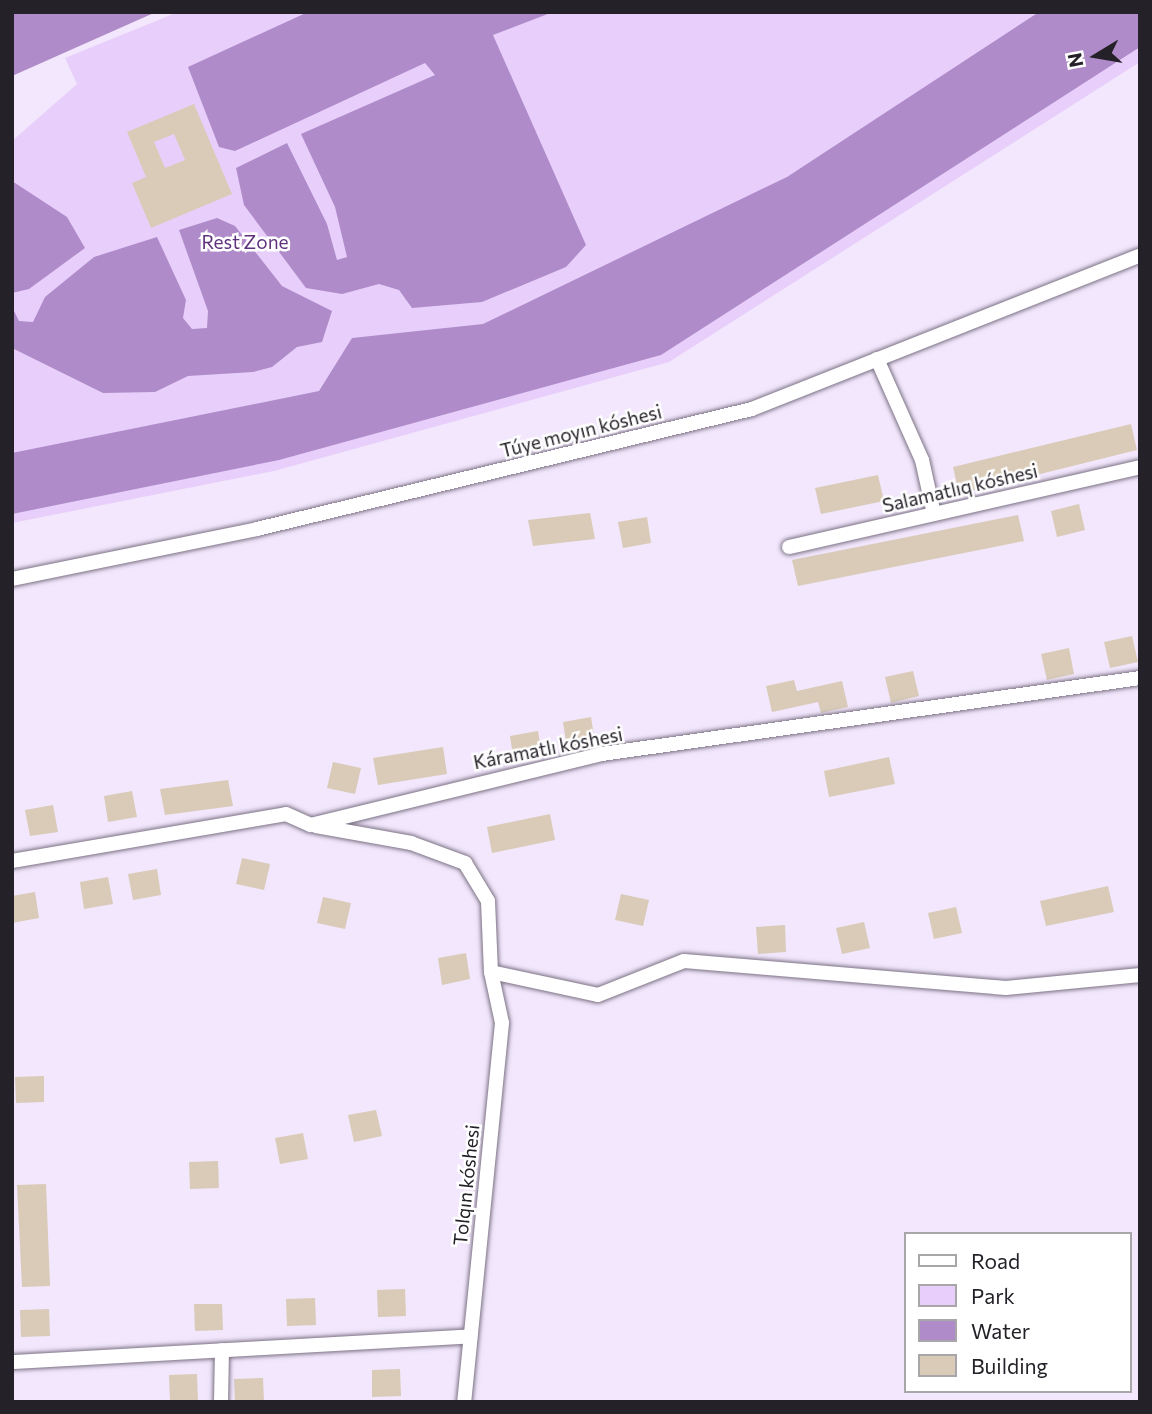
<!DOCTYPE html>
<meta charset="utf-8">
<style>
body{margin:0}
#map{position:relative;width:1152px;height:1414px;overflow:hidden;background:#f2e7fc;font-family:Commissioner,sans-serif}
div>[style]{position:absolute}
.green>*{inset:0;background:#e8cffb}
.water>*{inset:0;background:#af8bc9}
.building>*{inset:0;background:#d9cbb8}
.roads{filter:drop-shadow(0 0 2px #7c7285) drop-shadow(0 0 2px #7c7285)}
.minor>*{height:14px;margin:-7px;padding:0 7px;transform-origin:7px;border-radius:7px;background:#fff}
span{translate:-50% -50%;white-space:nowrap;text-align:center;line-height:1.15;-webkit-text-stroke:5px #fff;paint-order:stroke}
.park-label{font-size:19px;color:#5f327c}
.street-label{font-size:19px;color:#252129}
.frame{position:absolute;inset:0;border:14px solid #252129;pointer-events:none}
.legend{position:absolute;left:904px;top:1232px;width:228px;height:161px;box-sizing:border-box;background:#fff;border:2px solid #a8a6a9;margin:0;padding:9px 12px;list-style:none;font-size:21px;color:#252129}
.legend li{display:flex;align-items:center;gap:14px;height:35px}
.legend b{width:35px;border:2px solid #a8a6a9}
.north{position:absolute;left:1061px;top:21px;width:70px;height:70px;-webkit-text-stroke:5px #fff;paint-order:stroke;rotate:259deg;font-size:19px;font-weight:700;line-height:28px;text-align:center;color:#252129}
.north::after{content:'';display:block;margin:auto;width:24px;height:32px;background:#252129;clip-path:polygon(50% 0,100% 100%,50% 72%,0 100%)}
</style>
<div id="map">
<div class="green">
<i style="clip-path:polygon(178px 12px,1140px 12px,1140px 62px,669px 362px,274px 471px,12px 523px,12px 141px,77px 84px,65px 58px)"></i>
</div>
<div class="water">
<i style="clip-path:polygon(12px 12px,156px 12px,12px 76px)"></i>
<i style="clip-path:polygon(308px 12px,553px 12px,493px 35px,586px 245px,566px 267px,482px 302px,412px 308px,399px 290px,379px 284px,342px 294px,306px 288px,244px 205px,236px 168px,287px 143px,327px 224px,337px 260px,347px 257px,335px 207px,301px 134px,435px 75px,425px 63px,235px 151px,219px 147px,188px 67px)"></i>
<i style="clip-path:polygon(1039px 12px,1140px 12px,1140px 47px,661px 355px,279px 460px,12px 514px,12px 453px,319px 391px,352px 338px,483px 324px,787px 177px)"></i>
<i style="clip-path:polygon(12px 181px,67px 217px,85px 248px,29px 289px,12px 293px)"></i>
<i style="clip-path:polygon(217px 218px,235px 226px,282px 286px,332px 311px,322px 342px,297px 347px,272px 367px,253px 372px,188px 376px,155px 392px,103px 393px,12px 348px,12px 307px,19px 321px,33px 322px,45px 297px,94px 257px,157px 237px,186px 300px,183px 318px,192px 329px,207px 328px,208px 311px,179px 230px)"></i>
</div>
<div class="building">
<i style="clip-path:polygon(evenodd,194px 104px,232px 194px,151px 228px,132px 183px,146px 177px,127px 132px,194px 104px,174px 134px,185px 160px,165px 168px,154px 142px,174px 134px)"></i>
<i style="clip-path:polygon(1131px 424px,1137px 450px,959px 494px,953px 467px)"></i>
<i style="clip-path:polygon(878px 475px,884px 501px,821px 514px,815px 488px)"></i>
<i style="clip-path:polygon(1079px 504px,1085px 530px,1057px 537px,1051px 511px)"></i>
<i style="clip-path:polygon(590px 513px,595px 539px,533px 546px,528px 520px)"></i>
<i style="clip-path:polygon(1018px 515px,1024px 541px,798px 586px,792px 560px)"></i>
<i style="clip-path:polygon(647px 517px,651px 543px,623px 548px,618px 522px)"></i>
<i style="clip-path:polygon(1132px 636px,1138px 662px,1110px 668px,1104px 642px)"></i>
<i style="clip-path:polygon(1069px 648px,1074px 674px,1047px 680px,1041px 654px)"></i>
<i style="clip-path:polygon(913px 671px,919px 696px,891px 703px,885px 677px)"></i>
<i style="clip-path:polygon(794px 680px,797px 691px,842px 681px,848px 707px,821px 713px,818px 702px,772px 712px,766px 686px)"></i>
<i style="clip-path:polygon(591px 717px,595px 743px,567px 748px,563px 722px)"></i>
<i style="clip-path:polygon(538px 731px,542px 757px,514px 762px,510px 736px)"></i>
<i style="clip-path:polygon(443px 747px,447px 774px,378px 785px,373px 758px)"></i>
<i style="clip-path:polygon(889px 757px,895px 784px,829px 797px,824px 771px)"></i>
<i style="clip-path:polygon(333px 762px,361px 768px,355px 794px,327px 788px)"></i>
<i style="clip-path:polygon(228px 780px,233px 806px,165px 815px,160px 789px)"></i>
<i style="clip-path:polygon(132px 791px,137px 817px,108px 822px,104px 796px)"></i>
<i style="clip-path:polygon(53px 805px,58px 832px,30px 836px,25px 810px)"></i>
<i style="clip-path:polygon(550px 814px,555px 840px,492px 853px,487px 827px)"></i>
<i style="clip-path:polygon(242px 858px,270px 864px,264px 890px,236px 884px)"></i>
<i style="clip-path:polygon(157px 869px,161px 895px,133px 900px,128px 874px)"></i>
<i style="clip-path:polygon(108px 877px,113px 904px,84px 909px,80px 882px)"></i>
<i style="clip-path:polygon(1108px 886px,1114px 912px,1046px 926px,1040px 901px)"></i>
<i style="clip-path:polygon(35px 892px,39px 918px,12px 923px,12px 896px)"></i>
<i style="clip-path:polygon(621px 894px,649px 900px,643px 926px,615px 920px)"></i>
<i style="clip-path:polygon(323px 897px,351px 903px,345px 929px,317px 923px)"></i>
<i style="clip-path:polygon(956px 907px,962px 933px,934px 939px,928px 913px)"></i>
<i style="clip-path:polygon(864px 922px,870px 948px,842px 954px,836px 928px)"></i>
<i style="clip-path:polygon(785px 925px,786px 952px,758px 954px,756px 927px)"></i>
<i style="clip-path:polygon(466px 953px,470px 979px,442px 985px,438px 958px)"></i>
<i style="clip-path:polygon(44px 1076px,44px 1102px,16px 1103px,15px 1077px)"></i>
<i style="clip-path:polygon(376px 1110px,382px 1136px,354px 1142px,348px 1115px)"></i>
<i style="clip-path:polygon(303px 1133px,308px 1159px,280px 1164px,275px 1138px)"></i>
<i style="clip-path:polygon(218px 1161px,219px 1188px,190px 1189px,189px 1162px)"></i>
<i style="clip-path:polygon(46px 1184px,50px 1286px,22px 1287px,17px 1185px)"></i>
<i style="clip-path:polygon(405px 1289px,406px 1316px,378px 1317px,377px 1290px)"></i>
<i style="clip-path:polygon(315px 1298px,316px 1325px,287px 1326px,286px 1299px)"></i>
<i style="clip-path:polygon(194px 1304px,222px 1304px,223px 1330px,195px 1331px)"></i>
<i style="clip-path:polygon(49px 1309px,50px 1336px,21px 1337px,20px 1310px)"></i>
<i style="clip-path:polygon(400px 1369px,401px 1396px,372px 1397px,372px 1370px)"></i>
<i style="clip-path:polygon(197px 1374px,198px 1401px,170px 1402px,169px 1375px)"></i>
<i style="clip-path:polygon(263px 1378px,264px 1402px,235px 1402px,234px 1379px)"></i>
</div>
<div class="roads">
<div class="minor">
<i style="left:877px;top:359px;width:111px;rotate:66deg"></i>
<i style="left:922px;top:460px;width:55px;rotate:77.5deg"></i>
<i style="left:789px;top:547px;width:360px;rotate:-12.8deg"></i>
<i style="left:12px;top:579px;width:250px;rotate:-11.5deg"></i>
<i style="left:257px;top:529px;width:509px;rotate:-13.63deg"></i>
<i style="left:752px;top:409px;width:417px;rotate:-21.6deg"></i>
<i style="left:316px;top:826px;width:97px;rotate:10.1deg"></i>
<i style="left:411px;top:843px;width:58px;rotate:20.3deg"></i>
<i style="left:465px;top:863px;width:44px;rotate:58.8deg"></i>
<i style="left:488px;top:901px;width:71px;rotate:87.6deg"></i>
<i style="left:491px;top:972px;width:52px;rotate:77.8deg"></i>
<i style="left:502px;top:1023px;width:381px;rotate:95.7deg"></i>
<i style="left:12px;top:861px;width:278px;rotate:-9.7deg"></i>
<i style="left:286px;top:814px;width:27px;rotate:24deg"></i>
<i style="left:311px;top:825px;width:300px;rotate:-13.7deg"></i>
<i style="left:602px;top:754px;width:543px;rotate:-8.04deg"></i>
<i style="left:491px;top:972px;width:109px;rotate:12.1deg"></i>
<i style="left:598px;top:995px;width:92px;rotate:-21.6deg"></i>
<i style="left:684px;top:961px;width:323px;rotate:4.8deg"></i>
<i style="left:1006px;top:988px;width:135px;rotate:-5.5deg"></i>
<i style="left:12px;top:1362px;width:459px;rotate:-3.2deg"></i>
<i style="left:221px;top:1402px;width:52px;rotate:-88.9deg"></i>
</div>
</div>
<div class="park-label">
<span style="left:245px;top:242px">Rest Zone</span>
</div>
<div class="street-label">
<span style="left:581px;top:431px;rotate:-14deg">Túye moyın kóshesi</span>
<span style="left:960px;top:488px;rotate:-13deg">Salamatlıq kóshesi</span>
<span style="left:548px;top:748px;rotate:-11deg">Káramatlı kóshesi</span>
<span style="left:466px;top:1185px;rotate:-84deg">Tolqın kóshesi</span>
</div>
<div class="frame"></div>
<ul class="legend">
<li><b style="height:9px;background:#fff"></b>Road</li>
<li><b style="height:19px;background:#e8cffb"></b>Park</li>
<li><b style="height:19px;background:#af8bc9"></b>Water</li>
<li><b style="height:19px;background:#d9cbb8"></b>Building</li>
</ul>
<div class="north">N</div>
</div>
